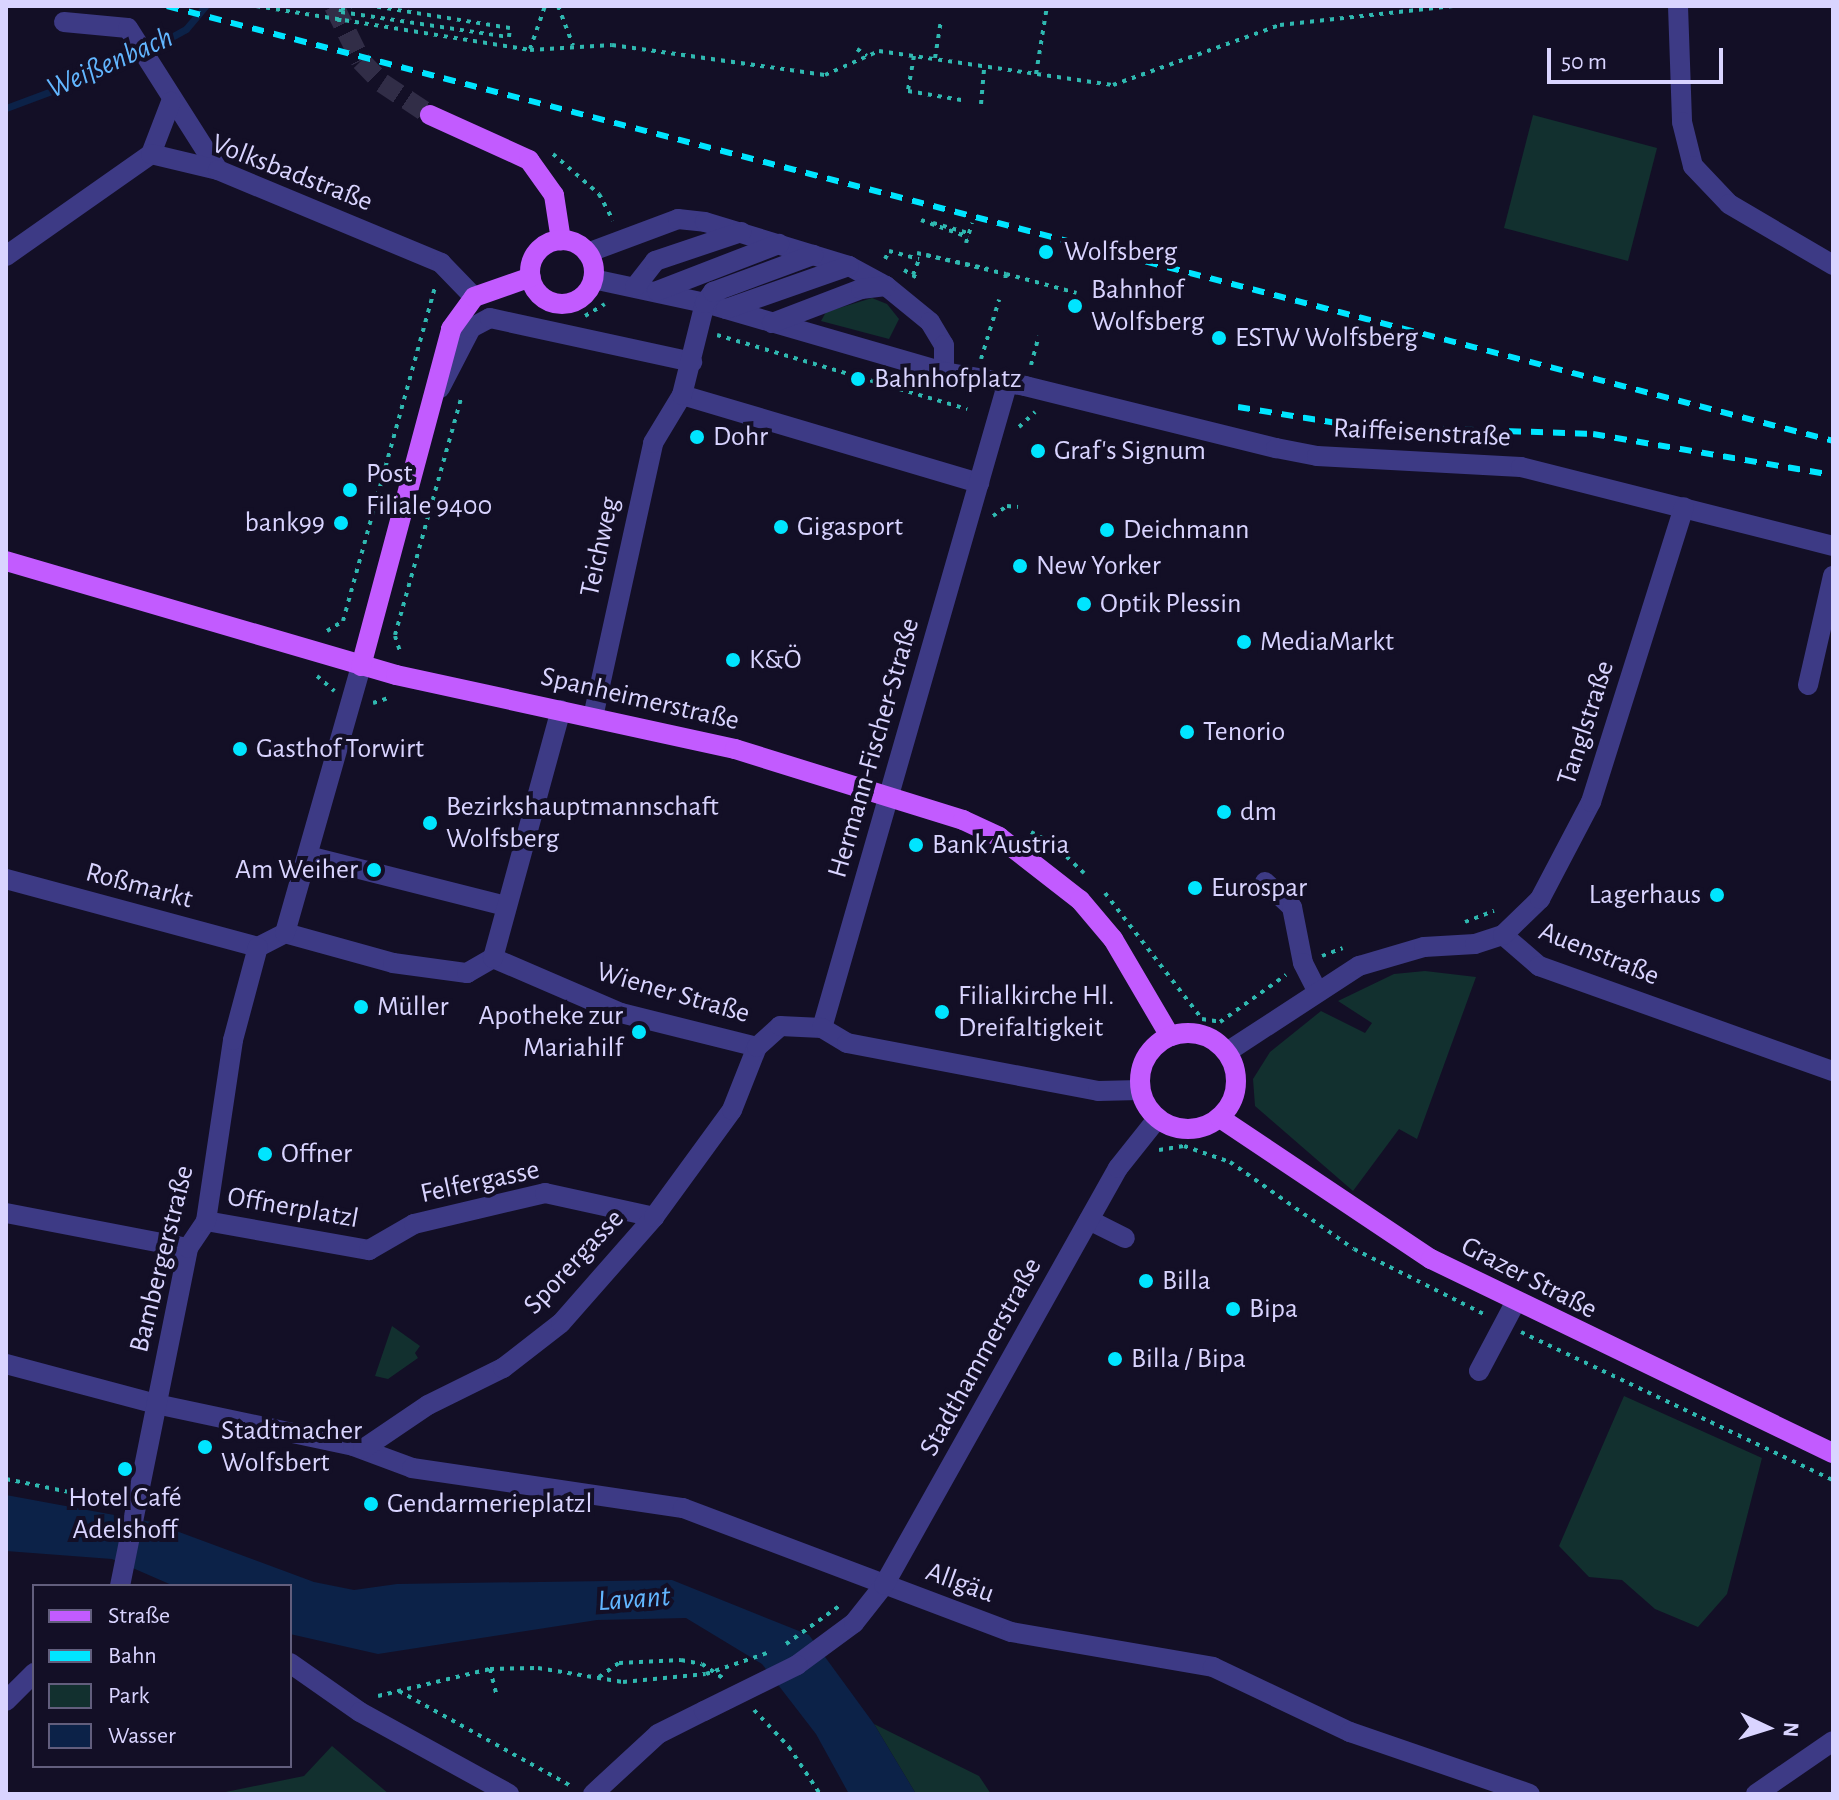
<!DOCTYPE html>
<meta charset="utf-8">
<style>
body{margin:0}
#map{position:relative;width:1839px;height:1800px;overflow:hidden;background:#130f26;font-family:"Alegreya Sans",sans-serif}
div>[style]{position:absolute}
.green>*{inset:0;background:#12302f}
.water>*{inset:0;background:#0c2248}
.stream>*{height:7px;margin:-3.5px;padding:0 3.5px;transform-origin:3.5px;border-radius:3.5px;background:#0c2248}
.major-tunnel>*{height:20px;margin-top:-10px;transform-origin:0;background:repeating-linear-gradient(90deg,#312d47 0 20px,transparent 0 30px)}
.path>*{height:4px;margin-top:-2px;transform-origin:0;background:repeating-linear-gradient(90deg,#2fb8b0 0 4px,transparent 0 10px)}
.minor>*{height:20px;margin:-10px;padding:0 10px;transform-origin:10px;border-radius:10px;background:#3d3a85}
.major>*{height:20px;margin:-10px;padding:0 10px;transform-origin:10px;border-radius:10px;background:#c25bff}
.major>.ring{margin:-10px;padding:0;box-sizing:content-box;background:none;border:20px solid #c25bff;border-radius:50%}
.rail>*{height:6px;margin-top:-3px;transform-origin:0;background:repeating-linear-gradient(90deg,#00e5ff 0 12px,transparent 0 22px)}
.path-bridge>*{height:4px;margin-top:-2px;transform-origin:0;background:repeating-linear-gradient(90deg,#2fb8b0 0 4px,transparent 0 10px)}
.minor-bridge>*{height:20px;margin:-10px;padding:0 10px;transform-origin:10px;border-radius:10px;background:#3d3a85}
.dots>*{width:22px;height:22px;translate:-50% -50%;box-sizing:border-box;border:4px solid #130f26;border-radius:50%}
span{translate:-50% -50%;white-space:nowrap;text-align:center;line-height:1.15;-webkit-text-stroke:8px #130f26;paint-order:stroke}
.street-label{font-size:28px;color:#d9d4ff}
.poi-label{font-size:28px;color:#d9d4ff}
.left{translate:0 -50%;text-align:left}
.right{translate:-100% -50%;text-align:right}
.water-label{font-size:30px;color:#62b6ff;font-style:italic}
.frame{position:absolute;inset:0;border:8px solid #d9d4ff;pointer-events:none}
.legend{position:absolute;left:32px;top:1584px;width:260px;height:184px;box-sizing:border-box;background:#130f26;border:2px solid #625e7d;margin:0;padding:10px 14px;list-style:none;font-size:24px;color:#d9d4ff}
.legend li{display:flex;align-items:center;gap:16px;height:40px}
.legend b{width:40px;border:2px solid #625e7d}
.north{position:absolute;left:1727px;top:1688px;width:80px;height:80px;-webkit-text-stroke:6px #130f26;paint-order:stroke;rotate:94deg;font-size:22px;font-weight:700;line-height:32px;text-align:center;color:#d9d4ff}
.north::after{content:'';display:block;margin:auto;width:28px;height:36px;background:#d9d4ff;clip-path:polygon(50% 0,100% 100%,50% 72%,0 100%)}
.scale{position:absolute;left:1547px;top:48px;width:176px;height:36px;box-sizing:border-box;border:4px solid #d9d4ff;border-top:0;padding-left:10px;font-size:24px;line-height:28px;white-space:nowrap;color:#d9d4ff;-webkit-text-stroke:6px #130f26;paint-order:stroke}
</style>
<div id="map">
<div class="green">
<i style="clip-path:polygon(1533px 115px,1657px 148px,1628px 261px,1504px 228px)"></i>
<i style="clip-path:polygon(872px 298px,887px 304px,899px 319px,889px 339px,821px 321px,826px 312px)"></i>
<i style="clip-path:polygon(1425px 971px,1476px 977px,1417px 1139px,1399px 1129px,1353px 1191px,1255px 1106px,1253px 1079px,1270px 1052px,1321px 1011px,1365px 1033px,1372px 1023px,1338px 1001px,1394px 974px)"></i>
<i style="clip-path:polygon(392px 1326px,420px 1346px,415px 1353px,418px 1358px,388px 1379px,375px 1376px)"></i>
<i style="clip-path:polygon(1624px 1396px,1762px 1458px,1727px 1594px,1698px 1627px,1655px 1609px,1622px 1580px,1589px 1577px,1559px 1546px)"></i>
<i style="clip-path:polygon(874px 1724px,979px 1776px,991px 1794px,916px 1794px)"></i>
<i style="clip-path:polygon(332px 1746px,389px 1794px,216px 1794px,304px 1776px)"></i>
</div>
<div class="water">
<i style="clip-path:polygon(6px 1495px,152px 1522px,314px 1582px,354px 1590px,397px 1584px,672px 1580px,809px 1635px,874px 1724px,916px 1794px,849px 1794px,816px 1734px,762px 1664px,686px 1618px,597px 1620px,378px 1654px,290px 1634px,290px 1586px,174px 1586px,112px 1559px,6px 1551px)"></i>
</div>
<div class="stream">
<i style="left:6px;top:108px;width:123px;rotate:-20.5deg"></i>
<i style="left:121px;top:65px;width:74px;rotate:-29deg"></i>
<i style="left:186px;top:29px;width:30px;rotate:-50deg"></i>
</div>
<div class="major-tunnel">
<i style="left:334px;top:6px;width:61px;rotate:63.9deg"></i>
<i style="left:361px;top:61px;width:30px;rotate:46deg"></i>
<i style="left:382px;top:83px;width:58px;rotate:33.7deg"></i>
</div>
<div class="path">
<i style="left:256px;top:6px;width:278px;rotate:9.1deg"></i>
<i style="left:530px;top:50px;width:82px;rotate:-3.5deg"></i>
<i style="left:612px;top:45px;width:215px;rotate:8deg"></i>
<i style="left:825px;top:75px;width:59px;rotate:-24deg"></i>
<i style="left:879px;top:51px;width:236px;rotate:8.3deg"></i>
<i style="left:1113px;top:85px;width:177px;rotate:-19.8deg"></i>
<i style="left:1280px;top:25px;width:174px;rotate:-6.3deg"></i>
<i style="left:558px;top:6px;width:42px;rotate:69deg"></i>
<i style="left:341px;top:12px;width:170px;rotate:8.5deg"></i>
<i style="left:509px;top:37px;width:9px;rotate:-84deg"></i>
<i style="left:510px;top:28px;width:140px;rotate:-170.9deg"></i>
<i style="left:339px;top:22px;width:13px;rotate:-81deg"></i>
<i style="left:341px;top:9px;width:11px;rotate:-15deg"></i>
<i style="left:530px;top:49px;width:46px;rotate:-70.8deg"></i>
<i style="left:857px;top:49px;width:12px;rotate:35deg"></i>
<i style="left:914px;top:56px;width:36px;rotate:100deg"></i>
<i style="left:908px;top:91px;width:54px;rotate:9.6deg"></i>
<i style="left:935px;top:58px;width:37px;rotate:-81deg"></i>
<i style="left:1036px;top:74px;width:69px;rotate:-80.8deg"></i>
<i style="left:981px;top:104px;width:38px;rotate:-85deg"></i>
<i style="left:553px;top:154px;width:61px;rotate:41deg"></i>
<i style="left:599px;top:194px;width:30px;rotate:62deg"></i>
<i style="left:921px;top:220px;width:50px;rotate:19.9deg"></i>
<i style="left:933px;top:223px;width:37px;rotate:16deg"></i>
<i style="left:966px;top:243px;width:21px;rotate:-73deg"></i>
<i style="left:917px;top:253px;width:73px;rotate:12.7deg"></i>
<i style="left:926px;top:255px;width:82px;rotate:13.4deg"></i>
<i style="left:1006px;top:274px;width:7px;rotate:98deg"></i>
<i style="left:885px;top:259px;width:9px;rotate:-63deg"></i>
<i style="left:889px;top:251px;width:31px;rotate:15deg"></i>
<i style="left:904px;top:270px;width:17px;rotate:31deg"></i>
<i style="left:1006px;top:274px;width:73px;rotate:15deg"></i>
<i style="left:913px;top:275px;width:17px;rotate:-69deg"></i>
<i style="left:585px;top:316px;width:23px;rotate:-31deg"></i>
<i style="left:717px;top:335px;width:261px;rotate:16.5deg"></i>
<i style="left:981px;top:359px;width:62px;rotate:-73deg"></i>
<i style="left:1031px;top:365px;width:30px;rotate:-75deg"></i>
<i style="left:1019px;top:427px;width:22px;rotate:-43deg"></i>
<i style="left:993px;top:516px;width:17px;rotate:-36deg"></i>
<i style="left:1007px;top:506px;width:11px;rotate:5deg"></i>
<i style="left:327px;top:631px;width:19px;rotate:-32deg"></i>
<i style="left:343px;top:621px;width:347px;rotate:-74.6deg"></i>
<i style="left:395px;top:635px;width:245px;rotate:-74.4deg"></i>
<i style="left:395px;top:636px;width:19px;rotate:72deg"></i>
<i style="left:317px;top:676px;width:23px;rotate:41deg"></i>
<i style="left:373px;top:703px;width:19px;rotate:-18deg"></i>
<i style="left:1031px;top:832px;width:24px;rotate:28deg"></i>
<i style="left:1052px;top:843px;width:44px;rotate:43.2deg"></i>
<i style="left:1105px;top:893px;width:159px;rotate:52.4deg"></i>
<i style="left:1202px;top:1019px;width:18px;rotate:9deg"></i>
<i style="left:1220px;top:1022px;width:81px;rotate:-35.5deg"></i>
<i style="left:1465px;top:922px;width:31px;rotate:-21deg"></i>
<i style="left:1322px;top:956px;width:22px;rotate:-21deg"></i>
<i style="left:1159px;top:1150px;width:25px;rotate:-9deg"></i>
<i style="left:1184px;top:1146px;width:49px;rotate:19.2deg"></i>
<i style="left:1230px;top:1162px;width:151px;rotate:35.1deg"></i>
<i style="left:1354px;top:1249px;width:145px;rotate:26.6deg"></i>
<i style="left:1521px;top:1332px;width:345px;rotate:25.4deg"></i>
<i style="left:6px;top:1479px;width:113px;rotate:11.7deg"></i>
<i style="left:490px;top:1669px;width:25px;rotate:76deg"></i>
<i style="left:599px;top:1677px;width:24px;rotate:-35deg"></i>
<i style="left:619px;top:1663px;width:62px;rotate:-2.8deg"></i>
<i style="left:681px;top:1660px;width:21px;rotate:11deg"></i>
<i style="left:702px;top:1664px;width:25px;rotate:34deg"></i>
<i style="left:399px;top:1691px;width:199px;rotate:28.9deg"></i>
<i style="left:378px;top:1696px;width:115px;rotate:-13.6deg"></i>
<i style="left:490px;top:1669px;width:48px;rotate:-1.2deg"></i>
<i style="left:538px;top:1668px;width:86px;rotate:9.4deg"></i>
<i style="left:754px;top:1710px;width:51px;rotate:46.6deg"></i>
<i style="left:789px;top:1747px;width:56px;rotate:56.6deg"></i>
</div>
<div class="minor">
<i style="left:1678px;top:6px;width:116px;rotate:88deg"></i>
<i style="left:1682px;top:122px;width:45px;rotate:76deg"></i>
<i style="left:1693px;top:166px;width:52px;rotate:46.5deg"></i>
<i style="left:1729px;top:204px;width:121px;rotate:30.4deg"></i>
<i style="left:64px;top:22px;width:64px;rotate:5.4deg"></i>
<i style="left:128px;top:28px;width:168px;rotate:57.6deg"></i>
<i style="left:151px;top:154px;width:56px;rotate:-69deg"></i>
<i style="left:587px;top:253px;width:97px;rotate:-20.5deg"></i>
<i style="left:678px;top:219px;width:27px;rotate:6deg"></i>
<i style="left:705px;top:222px;width:151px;rotate:17deg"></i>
<i style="left:849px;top:266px;width:42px;rotate:28.4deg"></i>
<i style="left:886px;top:286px;width:57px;rotate:39.3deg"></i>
<i style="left:930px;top:322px;width:27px;rotate:59deg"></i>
<i style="left:944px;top:345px;width:27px;rotate:90deg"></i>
<i style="left:6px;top:256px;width:177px;rotate:-35.1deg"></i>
<i style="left:151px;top:154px;width:69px;rotate:13.4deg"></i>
<i style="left:218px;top:170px;width:242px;rotate:22.6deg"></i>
<i style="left:441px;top:263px;width:47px;rotate:45.9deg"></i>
<i style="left:593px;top:279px;width:115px;rotate:12.1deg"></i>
<i style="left:705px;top:303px;width:249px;rotate:16.1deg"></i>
<i style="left:944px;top:372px;width:82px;rotate:9.8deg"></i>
<i style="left:1025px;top:386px;width:259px;rotate:13.9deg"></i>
<i style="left:1276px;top:448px;width:42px;rotate:11deg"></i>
<i style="left:1317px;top:456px;width:204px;rotate:3.1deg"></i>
<i style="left:1521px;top:467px;width:322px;rotate:14.2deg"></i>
<i style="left:635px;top:287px;width:33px;rotate:-52deg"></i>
<i style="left:655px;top:261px;width:91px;rotate:-18.6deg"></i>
<i style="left:657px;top:291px;width:131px;rotate:-21.1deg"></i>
<i style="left:726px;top:309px;width:130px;rotate:-19.3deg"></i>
<i style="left:772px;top:323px;width:95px;rotate:-20.9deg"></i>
<i style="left:861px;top:289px;width:25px;rotate:-7deg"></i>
<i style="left:440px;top:388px;width:68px;rotate:-62.7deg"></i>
<i style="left:471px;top:328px;width:21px;rotate:-28deg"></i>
<i style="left:490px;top:318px;width:207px;rotate:12.3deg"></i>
<i style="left:682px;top:395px;width:310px;rotate:16.5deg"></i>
<i style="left:1808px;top:685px;width:112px;rotate:-77.1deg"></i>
<i style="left:593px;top:717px;width:280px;rotate:-77.6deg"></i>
<i style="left:653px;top:443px;width:56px;rotate:-58.9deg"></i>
<i style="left:682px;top:395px;width:95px;rotate:-76deg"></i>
<i style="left:705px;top:303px;width:14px;rotate:-54deg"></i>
<i style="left:713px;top:292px;width:107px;rotate:-20.3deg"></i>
<i style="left:308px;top:856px;width:204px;rotate:14.2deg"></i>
<i style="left:6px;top:879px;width:261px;rotate:15.1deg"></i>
<i style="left:1265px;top:882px;width:37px;rotate:43deg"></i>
<i style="left:1292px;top:907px;width:57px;rotate:78.9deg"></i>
<i style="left:1303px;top:963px;width:30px;rotate:63deg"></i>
<i style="left:285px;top:933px;width:112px;rotate:15.5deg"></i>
<i style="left:393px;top:963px;width:75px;rotate:7.7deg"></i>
<i style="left:467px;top:973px;width:30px;rotate:-30deg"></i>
<i style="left:1503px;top:935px;width:48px;rotate:40.7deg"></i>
<i style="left:1539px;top:966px;width:312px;rotate:19.7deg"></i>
<i style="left:258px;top:947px;width:30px;rotate:-27deg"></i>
<i style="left:285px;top:933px;width:278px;rotate:-74.1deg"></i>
<i style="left:493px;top:958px;width:139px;rotate:23.3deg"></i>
<i style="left:621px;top:1013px;width:140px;rotate:14deg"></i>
<i style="left:493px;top:958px;width:257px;rotate:-74.7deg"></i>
<i style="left:822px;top:1028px;width:669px;rotate:-73.95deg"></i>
<i style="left:1227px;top:1052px;width:158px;rotate:-33.1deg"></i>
<i style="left:1359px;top:966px;width:68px;rotate:-16.3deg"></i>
<i style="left:1424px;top:947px;width:51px;rotate:-3.4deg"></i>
<i style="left:1475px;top:944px;width:29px;rotate:-18deg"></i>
<i style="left:1503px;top:935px;width:52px;rotate:-44.2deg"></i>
<i style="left:1540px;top:899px;width:110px;rotate:-62.3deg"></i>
<i style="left:1591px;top:802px;width:309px;rotate:-72.5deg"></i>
<i style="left:6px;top:1213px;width:185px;rotate:10.9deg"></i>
<i style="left:1089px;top:1220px;width:40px;rotate:26.6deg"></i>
<i style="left:206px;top:1221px;width:166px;rotate:10.1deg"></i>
<i style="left:369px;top:1250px;width:52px;rotate:-30deg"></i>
<i style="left:414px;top:1224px;width:135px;rotate:-13.3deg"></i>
<i style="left:545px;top:1193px;width:112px;rotate:12.4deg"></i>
<i style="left:6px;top:1364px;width:155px;rotate:14.9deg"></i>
<i style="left:156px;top:1404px;width:201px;rotate:12deg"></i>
<i style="left:353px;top:1446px;width:63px;rotate:20.4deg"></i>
<i style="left:412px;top:1468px;width:274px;rotate:8.4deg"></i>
<i style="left:683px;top:1508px;width:351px;rotate:20.7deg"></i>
<i style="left:1011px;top:1632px;width:205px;rotate:9.8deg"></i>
<i style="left:1213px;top:1667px;width:152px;rotate:25.4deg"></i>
<i style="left:1350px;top:1732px;width:190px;rotate:19deg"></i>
<i style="left:1479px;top:1371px;width:77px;rotate:-62.1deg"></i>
<i style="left:363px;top:1449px;width:78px;rotate:-34.1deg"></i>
<i style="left:428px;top:1405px;width:84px;rotate:-26.3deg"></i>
<i style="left:503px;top:1368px;width:73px;rotate:-37.8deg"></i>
<i style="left:561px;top:1323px;width:141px;rotate:-48.7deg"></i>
<i style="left:654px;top:1217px;width:132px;rotate:-53.9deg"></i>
<i style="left:732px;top:1110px;width:68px;rotate:-68.4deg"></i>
<i style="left:757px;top:1047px;width:31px;rotate:-42deg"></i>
<i style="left:780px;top:1026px;width:42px;rotate:2.7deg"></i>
<i style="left:822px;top:1028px;width:29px;rotate:31deg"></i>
<i style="left:847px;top:1043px;width:256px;rotate:10.8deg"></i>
<i style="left:1098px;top:1091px;width:42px;rotate:-1.4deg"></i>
<i style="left:120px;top:1586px;width:345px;rotate:-78.6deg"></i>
<i style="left:188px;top:1248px;width:32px;rotate:-56deg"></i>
<i style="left:206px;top:1221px;width:183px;rotate:-81.5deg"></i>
<i style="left:233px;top:1040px;width:96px;rotate:-75deg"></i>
<i style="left:290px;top:1663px;width:85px;rotate:35deg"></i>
<i style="left:360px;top:1712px;width:170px;rotate:28.8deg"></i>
<i style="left:797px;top:1665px;width:71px;rotate:-36.4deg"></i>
<i style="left:854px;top:1623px;width:48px;rotate:-51.7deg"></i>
<i style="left:884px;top:1585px;width:478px;rotate:-60.7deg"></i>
<i style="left:1118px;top:1168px;width:63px;rotate:-51.5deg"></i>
<i style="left:6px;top:1701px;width:40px;rotate:-45deg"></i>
<i style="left:593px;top:1794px;width:88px;rotate:-42.7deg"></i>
<i style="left:658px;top:1734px;width:51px;rotate:-26.6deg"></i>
<i style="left:1756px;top:1794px;width:93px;rotate:-34.5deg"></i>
</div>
<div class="major">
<i style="left:430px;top:115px;width:109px;rotate:24.4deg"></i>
<i style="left:529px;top:160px;width:43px;rotate:54.5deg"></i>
<i style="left:554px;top:195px;width:46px;rotate:81.2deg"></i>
<i class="ring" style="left:530px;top:240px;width:44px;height:44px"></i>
<i style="left:6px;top:561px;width:406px;rotate:16.3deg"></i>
<i style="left:396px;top:675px;width:347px;rotate:12.3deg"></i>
<i style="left:735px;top:749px;width:239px;rotate:17.3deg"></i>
<i style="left:963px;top:820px;width:40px;rotate:25deg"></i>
<i style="left:999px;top:837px;width:103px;rotate:37.9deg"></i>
<i style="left:1080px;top:900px;width:51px;rotate:49.8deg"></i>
<i style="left:1113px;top:939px;width:113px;rotate:59.6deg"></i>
<i style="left:361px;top:666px;width:349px;rotate:-75deg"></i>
<i style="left:451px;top:329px;width:39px;rotate:-54deg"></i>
<i style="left:474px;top:297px;width:60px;rotate:-19.3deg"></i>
<i class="ring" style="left:1140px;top:1033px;width:76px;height:76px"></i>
<i style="left:1220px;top:1118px;width:254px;rotate:33.8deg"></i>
<i style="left:1431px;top:1259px;width:446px;rotate:25.8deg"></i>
</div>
<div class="rail">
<i style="left:167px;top:6px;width:1722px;rotate:14.63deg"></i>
<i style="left:1238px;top:407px;width:119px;rotate:9.2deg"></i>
<i style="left:1355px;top:426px;width:238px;rotate:1.9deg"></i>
<i style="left:1593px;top:434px;width:243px;rotate:9.7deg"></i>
</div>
<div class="path-bridge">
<i style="left:786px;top:1644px;width:69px;rotate:-35.5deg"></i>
<i style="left:623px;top:1682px;width:83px;rotate:-5.5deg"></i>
<i style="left:706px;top:1674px;width:65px;rotate:-19deg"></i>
</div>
<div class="minor-bridge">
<i style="left:704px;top:1711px;width:104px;rotate:-26.3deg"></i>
</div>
<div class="dots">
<i style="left:1046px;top:252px;background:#00e5ff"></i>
<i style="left:1075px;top:306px;background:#00e5ff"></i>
<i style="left:1219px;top:338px;background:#00e5ff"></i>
<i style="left:858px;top:379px;background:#00e5ff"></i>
<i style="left:697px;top:437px;background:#00e5ff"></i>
<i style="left:1038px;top:451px;background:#00e5ff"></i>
<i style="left:350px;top:490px;background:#00e5ff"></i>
<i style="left:341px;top:523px;background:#00e5ff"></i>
<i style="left:781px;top:527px;background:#00e5ff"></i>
<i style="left:1107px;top:530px;background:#00e5ff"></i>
<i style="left:1020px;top:566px;background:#00e5ff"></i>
<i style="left:1084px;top:604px;background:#00e5ff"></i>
<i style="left:1244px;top:642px;background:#00e5ff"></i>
<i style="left:733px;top:660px;background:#00e5ff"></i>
<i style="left:1187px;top:732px;background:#00e5ff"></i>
<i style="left:240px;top:749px;background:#00e5ff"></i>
<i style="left:1224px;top:812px;background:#00e5ff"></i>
<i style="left:430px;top:823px;background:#00e5ff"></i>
<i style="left:916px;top:845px;background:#00e5ff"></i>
<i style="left:374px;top:870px;background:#00e5ff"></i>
<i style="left:1195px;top:888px;background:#00e5ff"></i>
<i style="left:1717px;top:895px;background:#00e5ff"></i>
<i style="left:361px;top:1007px;background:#00e5ff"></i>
<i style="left:942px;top:1012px;background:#00e5ff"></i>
<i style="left:639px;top:1032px;background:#00e5ff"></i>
<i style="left:265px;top:1154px;background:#00e5ff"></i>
<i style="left:1146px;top:1281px;background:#00e5ff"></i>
<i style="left:1233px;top:1309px;background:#00e5ff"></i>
<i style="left:1115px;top:1359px;background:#00e5ff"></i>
<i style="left:205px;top:1447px;background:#00e5ff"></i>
<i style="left:125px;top:1469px;background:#00e5ff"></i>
<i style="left:371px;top:1504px;background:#00e5ff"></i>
</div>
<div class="street-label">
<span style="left:292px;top:173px;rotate:21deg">Volksbadstraße</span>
<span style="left:1422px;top:433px;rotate:3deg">Raiffeisenstraße</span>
<span style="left:600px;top:547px;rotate:-78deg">Teichweg</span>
<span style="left:640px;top:699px;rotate:13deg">Spanheimerstraße</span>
<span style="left:1586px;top:723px;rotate:-72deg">Tanglstraße</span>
<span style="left:874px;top:748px;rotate:-74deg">Hermann-Fischer-Straße</span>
<span style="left:139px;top:886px;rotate:15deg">Roßmarkt</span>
<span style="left:1599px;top:954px;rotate:22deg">Auenstraße</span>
<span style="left:673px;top:993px;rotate:16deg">Wiener Straße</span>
<span style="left:480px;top:1182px;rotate:-12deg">Felfergasse</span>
<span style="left:293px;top:1208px;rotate:10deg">Offnerplatzl</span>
<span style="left:162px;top:1259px;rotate:-76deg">Bambergerstraße</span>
<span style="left:574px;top:1262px;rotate:-47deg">Sporergasse</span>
<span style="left:1529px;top:1278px;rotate:27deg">Grazer Straße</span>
<span style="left:981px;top:1357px;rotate:-61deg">Stadthammerstraße</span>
<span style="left:960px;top:1583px;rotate:20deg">Allgäu</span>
</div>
<div class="poi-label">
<span class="left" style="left:1064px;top:252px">Wolfsberg</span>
<span class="left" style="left:1091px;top:306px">Bahnhof<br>Wolfsberg</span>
<span class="left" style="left:1235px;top:338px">ESTW Wolfsberg</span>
<span class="left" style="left:874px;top:379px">Bahnhofplatz</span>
<span class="left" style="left:713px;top:437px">Dohr</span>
<span class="left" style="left:1054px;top:451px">Graf's Signum</span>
<span class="left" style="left:366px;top:490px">Post<br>Filiale 9400</span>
<span class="right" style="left:325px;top:523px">bank99</span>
<span class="left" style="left:797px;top:527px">Gigasport</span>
<span class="left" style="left:1123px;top:530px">Deichmann</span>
<span class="left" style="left:1036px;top:566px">New Yorker</span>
<span class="left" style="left:1100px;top:604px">Optik Plessin</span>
<span class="left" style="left:1260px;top:642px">MediaMarkt</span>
<span class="left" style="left:749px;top:660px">K&amp;Ö</span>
<span class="left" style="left:1203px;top:732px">Tenorio</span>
<span class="left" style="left:256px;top:749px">Gasthof Torwirt</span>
<span class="left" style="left:446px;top:823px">Bezirkshauptmannschaft<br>Wolfsberg</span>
<span class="left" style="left:1240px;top:812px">dm</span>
<span class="left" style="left:932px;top:845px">Bank Austria</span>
<span class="right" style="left:358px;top:870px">Am Weiher</span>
<span class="left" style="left:1211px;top:888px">Eurospar</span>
<span class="right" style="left:1701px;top:895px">Lagerhaus</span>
<span class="left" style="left:958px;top:1012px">Filialkirche Hl.<br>Dreifaltigkeit</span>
<span class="left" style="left:377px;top:1007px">Müller</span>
<span class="right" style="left:623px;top:1032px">Apotheke zur<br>Mariahilf</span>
<span class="left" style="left:281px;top:1154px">Offner</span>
<span class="left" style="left:1162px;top:1281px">Billa</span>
<span class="left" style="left:1249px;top:1309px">Bipa</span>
<span class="left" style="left:1131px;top:1359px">Billa / Bipa</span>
<span class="left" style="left:221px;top:1447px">Stadtmacher<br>Wolfsbert</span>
<span style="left:125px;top:1514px">Hotel Café<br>Adelshoff</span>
<span class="left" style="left:387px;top:1504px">Gendarmerieplatzl</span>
</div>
<div class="water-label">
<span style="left:110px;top:63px;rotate:-24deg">Weißenbach</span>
<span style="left:634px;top:1599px;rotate:-4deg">Lavant</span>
</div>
<div class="frame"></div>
<ul class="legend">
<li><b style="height:10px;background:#c25bff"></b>Straße</li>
<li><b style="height:10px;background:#00e5ff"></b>Bahn</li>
<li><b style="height:22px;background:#12302f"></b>Park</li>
<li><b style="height:22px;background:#0c2248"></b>Wasser</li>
</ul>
<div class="north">N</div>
<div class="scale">50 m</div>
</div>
